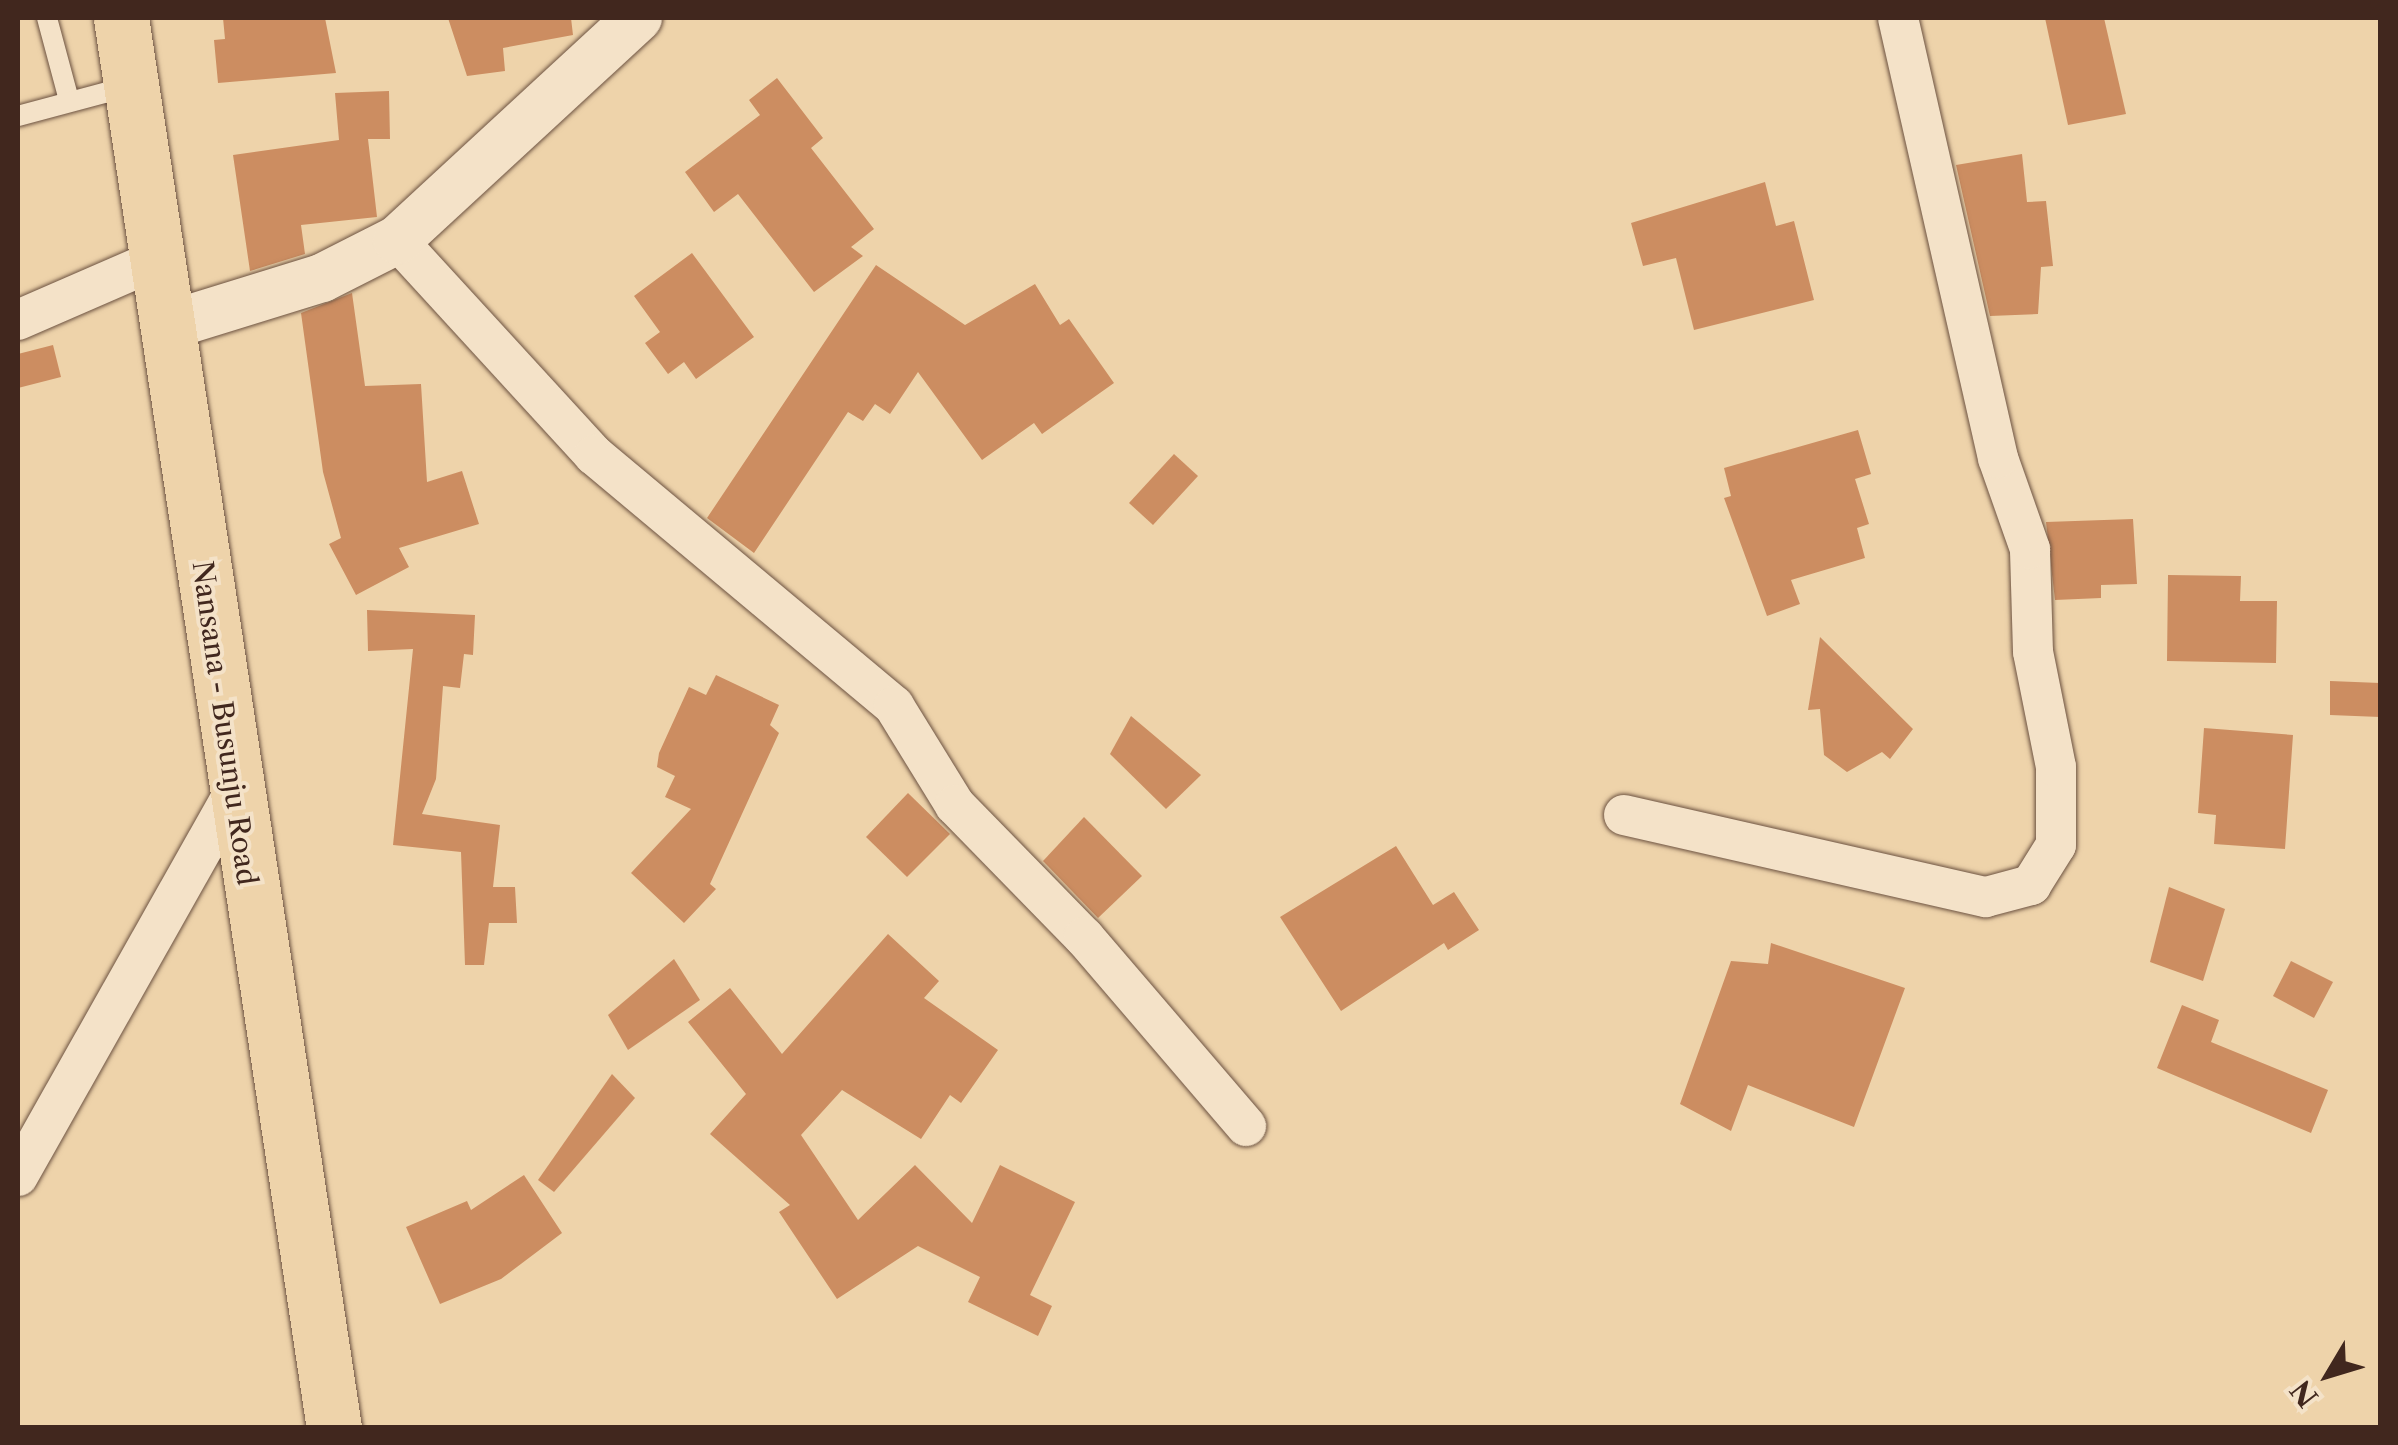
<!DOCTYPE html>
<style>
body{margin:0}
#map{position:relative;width:2398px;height:1445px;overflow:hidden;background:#eed3aa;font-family:"Libre Caslon Text",serif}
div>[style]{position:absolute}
.building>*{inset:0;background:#cc8d61}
.roads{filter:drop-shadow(0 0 2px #6c5241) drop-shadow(0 0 2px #6c5241)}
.service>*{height:20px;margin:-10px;padding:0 10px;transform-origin:10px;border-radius:10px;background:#f4e2c8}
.minor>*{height:40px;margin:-20px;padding:0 20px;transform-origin:20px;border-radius:20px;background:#f4e2c8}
.tertiary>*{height:48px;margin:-24px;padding:0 24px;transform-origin:24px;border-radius:24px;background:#f4e2c8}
.primary>*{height:55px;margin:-27.5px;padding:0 27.5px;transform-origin:27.5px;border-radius:27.5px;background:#eed3aa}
span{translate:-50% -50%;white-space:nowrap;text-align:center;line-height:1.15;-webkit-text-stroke:8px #f4e2c8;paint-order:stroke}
.street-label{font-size:28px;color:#41271e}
.frame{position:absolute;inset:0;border:20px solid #41271e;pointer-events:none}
.north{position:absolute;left:2278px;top:1325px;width:100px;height:100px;-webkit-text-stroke:8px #f4e2c8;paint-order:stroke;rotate:232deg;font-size:28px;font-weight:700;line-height:40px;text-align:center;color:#41271e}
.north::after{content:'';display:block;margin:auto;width:35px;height:45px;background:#41271e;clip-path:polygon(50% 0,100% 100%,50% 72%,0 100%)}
</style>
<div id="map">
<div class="building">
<i style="clip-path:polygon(223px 18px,325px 18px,336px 73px,218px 83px,214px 40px,225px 39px)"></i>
<i style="clip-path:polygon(448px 18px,571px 18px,573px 35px,503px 48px,505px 71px,467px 76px)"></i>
<i style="clip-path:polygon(2045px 18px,2104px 18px,2126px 114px,2068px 125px)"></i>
<i style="clip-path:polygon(777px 78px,823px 138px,811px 148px,874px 229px,851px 247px,863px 256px,814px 292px,738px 194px,714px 212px,685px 172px,760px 115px,749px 100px)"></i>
<i style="clip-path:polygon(389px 91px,390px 139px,368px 139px,377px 217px,301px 225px,305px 254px,250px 271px,233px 155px,339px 140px,335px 93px)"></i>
<i style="clip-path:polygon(2022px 154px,2027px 202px,2046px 201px,2053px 266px,2041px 267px,2038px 314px,1990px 316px,1956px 165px)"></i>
<i style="clip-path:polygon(1765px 182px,1776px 226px,1794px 221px,1814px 300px,1694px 330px,1676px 258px,1643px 266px,1631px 223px)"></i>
<i style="clip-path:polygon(692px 253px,754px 337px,696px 379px,684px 362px,668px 374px,645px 343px,660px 332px,634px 296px)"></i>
<i style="clip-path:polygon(876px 265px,965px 325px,1035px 284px,1060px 325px,1069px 319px,1114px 383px,1042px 434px,1034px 423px,982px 460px,918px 372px,890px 414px,875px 404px,863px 421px,848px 412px,754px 553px,707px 518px)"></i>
<i style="clip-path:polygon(352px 293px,365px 386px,421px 384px,427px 482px,462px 471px,479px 524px,399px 548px,409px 567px,356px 595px,329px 544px,341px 538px,323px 472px,301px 313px)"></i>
<i style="clip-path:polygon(53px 345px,61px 377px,18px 388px,18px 354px)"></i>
<i style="clip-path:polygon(1858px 430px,1871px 474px,1855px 479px,1869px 524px,1857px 528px,1865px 558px,1791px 580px,1800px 604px,1767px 616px,1724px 498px,1731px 496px,1724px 468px)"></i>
<i style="clip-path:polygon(1174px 454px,1198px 476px,1153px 525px,1129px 503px)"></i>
<i style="clip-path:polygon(2133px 519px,2137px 584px,2101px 585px,2101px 598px,2055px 600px,2046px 522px)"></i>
<i style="clip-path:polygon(2168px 575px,2241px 576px,2240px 601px,2277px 601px,2276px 663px,2167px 661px)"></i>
<i style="clip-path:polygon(367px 610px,475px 615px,473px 655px,464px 654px,460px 688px,443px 686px,436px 779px,422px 814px,500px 825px,493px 887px,515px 887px,517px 923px,489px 923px,484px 965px,465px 965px,461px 852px,393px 845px,413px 649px,368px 651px)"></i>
<i style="clip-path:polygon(1820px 637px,1913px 729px,1890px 759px,1882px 752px,1847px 772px,1824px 755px,1820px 709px,1808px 710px)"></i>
<i style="clip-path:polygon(716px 675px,779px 705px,770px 725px,779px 733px,710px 884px,716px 889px,684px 923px,631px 873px,691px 809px,665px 797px,675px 776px,657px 767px,659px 753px,689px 687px,706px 695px)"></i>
<i style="clip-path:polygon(2330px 681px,2380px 683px,2380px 717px,2330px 715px)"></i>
<i style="clip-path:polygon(1131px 716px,1201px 775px,1166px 809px,1110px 754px)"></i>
<i style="clip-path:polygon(2204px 728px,2293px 735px,2285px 849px,2214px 844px,2216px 815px,2198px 813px)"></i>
<i style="clip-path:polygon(908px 793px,950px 834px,907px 877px,866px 837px)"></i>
<i style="clip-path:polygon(1084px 817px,1142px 876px,1098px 918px,1043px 861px)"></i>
<i style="clip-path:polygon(1396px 846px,1433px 905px,1454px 892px,1479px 930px,1448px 950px,1444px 943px,1341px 1011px,1280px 917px)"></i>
<i style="clip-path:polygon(2169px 887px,2225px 909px,2203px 981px,2150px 962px)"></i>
<i style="clip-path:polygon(888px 934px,939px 981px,924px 998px,998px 1050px,961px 1103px,950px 1095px,921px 1139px,842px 1090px,801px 1135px,858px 1220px,915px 1165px,972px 1223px,1000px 1165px,1075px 1202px,1030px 1295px,1052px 1306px,1038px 1336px,968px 1302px,980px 1277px,918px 1246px,837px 1299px,779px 1212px,790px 1205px,710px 1134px,746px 1094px,688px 1022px,730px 988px,782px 1054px)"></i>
<i style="clip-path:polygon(1771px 943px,1905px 988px,1854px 1127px,1748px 1085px,1731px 1131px,1680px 1104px,1731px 961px,1768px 964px)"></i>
<i style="clip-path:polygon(674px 959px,700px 1000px,628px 1050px,608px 1015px)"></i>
<i style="clip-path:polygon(2291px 961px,2333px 982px,2314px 1018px,2273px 996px)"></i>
<i style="clip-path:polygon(2182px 1005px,2219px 1020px,2211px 1042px,2328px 1090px,2311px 1133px,2157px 1068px)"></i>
<i style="clip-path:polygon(612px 1074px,635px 1098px,554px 1192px,538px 1180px)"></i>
<i style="clip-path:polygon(524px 1175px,562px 1233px,501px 1279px,440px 1304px,406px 1227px,467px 1201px,471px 1210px)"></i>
</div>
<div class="roads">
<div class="service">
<i style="left:47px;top:18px;width:85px;rotate:75deg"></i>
<i style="left:18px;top:116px;width:116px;rotate:-15deg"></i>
</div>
<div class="minor">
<i style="left:397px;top:240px;width:292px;rotate:47.5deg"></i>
<i style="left:594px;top:455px;width:391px;rotate:39.9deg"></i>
<i style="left:894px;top:706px;width:116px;rotate:58.4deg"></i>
<i style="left:955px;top:805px;width:185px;rotate:45.7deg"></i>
<i style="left:1084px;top:937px;width:249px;rotate:49.4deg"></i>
<i style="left:18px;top:320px;width:153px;rotate:-23.5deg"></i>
<i style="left:1624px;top:815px;width:371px;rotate:12.8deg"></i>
<i style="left:1986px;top:897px;width:47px;rotate:-14.9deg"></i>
<i style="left:2031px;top:885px;width:47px;rotate:-58deg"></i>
<i style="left:2056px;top:845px;width:78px;rotate:-90deg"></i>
<i style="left:2056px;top:767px;width:117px;rotate:-101.3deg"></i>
<i style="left:2033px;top:652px;width:103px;rotate:-91.7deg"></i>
<i style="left:2030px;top:549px;width:96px;rotate:-109.4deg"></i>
<i style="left:1998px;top:458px;width:451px;rotate:-102.8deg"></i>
<i style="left:18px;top:1176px;width:438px;rotate:-60.6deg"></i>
</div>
<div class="tertiary">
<i style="left:170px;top:325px;width:159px;rotate:-17.2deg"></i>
<i style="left:322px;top:278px;width:84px;rotate:-26.9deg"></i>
<i style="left:397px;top:240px;width:328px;rotate:-42.7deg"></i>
</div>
<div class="primary">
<i style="left:121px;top:18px;width:1426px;rotate:81.41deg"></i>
</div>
</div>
<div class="street-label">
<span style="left:225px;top:723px;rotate:82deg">Nansana - Busunju Road</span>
</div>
<div class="frame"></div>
<div class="north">N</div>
</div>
